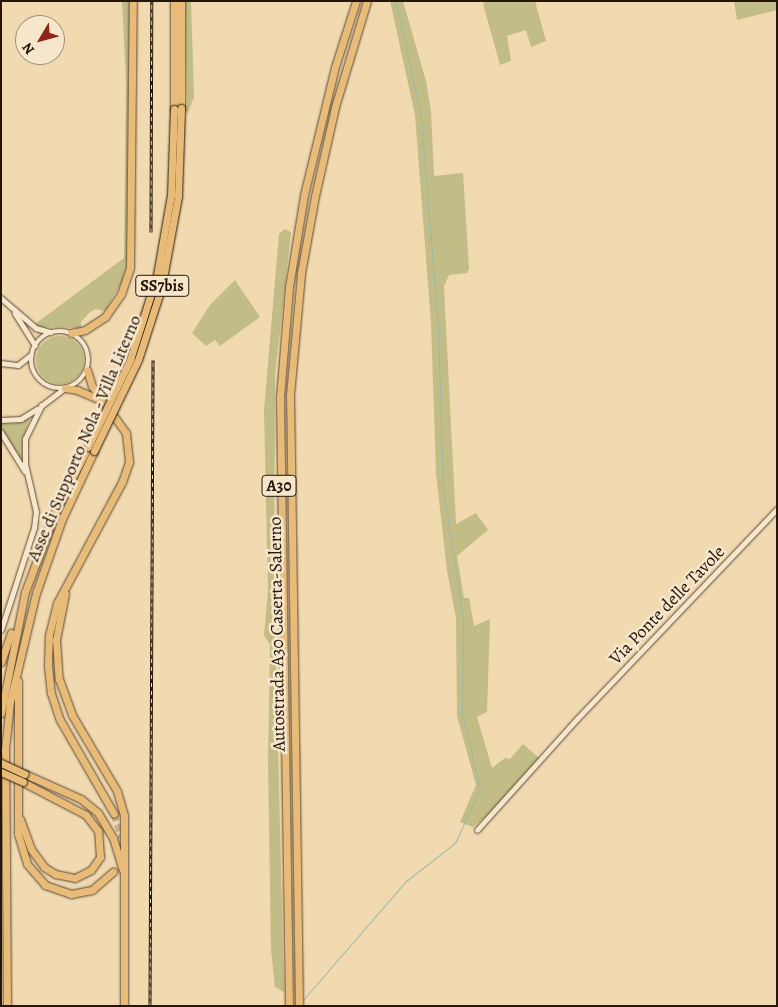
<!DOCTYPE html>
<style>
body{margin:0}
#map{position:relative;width:778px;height:1007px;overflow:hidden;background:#f1d9b0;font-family:Alegreya,serif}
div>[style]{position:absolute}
.green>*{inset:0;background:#c2bc86}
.round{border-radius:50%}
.stream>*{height:1px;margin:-0.5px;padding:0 0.5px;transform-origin:0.5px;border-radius:0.5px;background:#9bbaa9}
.highway-tunnel>*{height:7px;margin-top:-3.5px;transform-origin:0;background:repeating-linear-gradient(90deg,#c8b28f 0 7px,transparent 0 10.5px)}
.roads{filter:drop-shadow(0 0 1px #594734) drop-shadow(0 0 1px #594734)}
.minor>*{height:4.5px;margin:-2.25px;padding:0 2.25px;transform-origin:2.25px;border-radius:2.25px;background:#f6e6cc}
.minor>.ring{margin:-2.25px;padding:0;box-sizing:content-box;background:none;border:4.5px solid #f6e6cc;border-radius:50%}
.highway>*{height:7px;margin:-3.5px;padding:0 3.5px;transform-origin:3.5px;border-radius:3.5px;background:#e8bc78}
.rail>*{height:3px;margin-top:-1.5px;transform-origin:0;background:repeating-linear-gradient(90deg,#f6e6cc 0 4px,#26160a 0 8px);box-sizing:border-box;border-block:1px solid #26160a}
.bridges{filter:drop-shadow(0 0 1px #26160a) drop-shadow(0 0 1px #26160a)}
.highway-bridge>*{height:7px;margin:-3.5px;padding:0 3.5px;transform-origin:3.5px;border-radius:3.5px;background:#e8bc78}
span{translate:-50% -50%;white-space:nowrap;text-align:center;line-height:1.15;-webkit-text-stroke:5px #f6e6cc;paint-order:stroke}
.shield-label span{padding:1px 4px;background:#f6e6cc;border:1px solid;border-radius:4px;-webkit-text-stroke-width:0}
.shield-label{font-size:16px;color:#26160a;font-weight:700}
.street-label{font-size:18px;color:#26160a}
.frame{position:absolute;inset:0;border:2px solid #26160a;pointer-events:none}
.north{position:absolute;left:15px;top:15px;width:50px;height:50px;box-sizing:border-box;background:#f6e6cc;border:1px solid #a3937e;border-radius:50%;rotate:233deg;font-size:14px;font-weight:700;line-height:20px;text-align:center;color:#26160a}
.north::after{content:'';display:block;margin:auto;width:18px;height:22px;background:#8f2418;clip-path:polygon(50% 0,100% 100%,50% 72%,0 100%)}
</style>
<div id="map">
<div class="green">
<i style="clip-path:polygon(122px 1px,130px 1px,127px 263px,122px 282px,105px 311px,95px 309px,89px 313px,81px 322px,81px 328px,40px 327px,35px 324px,124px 258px,126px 81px)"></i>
<i style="clip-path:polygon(185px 1px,191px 1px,194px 97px,187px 115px)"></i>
<i style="clip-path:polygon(390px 1px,403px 1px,426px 81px,431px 111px,434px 176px,463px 173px,469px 269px,467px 273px,449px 275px,444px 286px,456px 524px,476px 513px,488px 530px,457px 556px,464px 598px,469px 598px,474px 626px,490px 619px,487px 712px,477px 717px,492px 768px,505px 758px,510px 759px,523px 744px,539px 758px,493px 811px,473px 827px,460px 822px,476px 785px,457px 716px,456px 618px,447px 571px,436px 473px,431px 323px,415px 115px)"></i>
<i style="clip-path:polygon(486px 1px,535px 1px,546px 41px,531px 47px,526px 30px,507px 36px,511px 61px,500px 65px,483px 4px)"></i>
<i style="clip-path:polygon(734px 1px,777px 2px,777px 10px,737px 20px)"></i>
<i style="clip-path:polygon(285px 229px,291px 232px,275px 375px,274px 591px,271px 603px,275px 623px,284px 992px,275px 987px,271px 950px,268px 762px,270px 645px,264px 635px,268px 590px,264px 410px,279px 234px)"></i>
<i style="clip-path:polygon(235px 280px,260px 317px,220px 346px,215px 340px,206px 346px,192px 333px,210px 305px)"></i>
<i class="round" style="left:36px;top:336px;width:48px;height:48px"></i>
<i style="clip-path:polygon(30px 418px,22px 441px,22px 462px,1px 428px,1px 423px,13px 424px)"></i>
</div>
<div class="stream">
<i style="left:302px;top:1001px;width:157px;rotate:-49.1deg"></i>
<i style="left:405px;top:882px;width:63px;rotate:-38deg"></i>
<i style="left:455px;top:843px;width:60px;rotate:-65.2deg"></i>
<i style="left:480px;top:789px;width:79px;rotate:-103.2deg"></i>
<i style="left:462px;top:712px;width:94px;rotate:-89.4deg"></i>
<i style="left:463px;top:618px;width:131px;rotate:-98.8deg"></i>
<i style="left:443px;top:489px;width:161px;rotate:-91.8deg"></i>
<i style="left:438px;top:328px;width:212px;rotate:-94.6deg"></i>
<i style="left:421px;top:117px;width:119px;rotate:-102.2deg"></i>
</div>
<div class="highway-tunnel">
<i style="left:114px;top:814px;width:24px;rotate:71deg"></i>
</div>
<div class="roads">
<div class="minor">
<i style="left:1px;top:298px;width:46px;rotate:40.6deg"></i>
<i style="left:36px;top:328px;width:15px;rotate:16deg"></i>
<i style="left:15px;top:313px;width:38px;rotate:58deg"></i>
<i class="ring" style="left:31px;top:331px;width:53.5px;height:53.5px"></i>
<i style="left:1px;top:363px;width:17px;rotate:7deg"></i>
<i style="left:18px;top:365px;width:16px;rotate:-38deg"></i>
<i style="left:1px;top:420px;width:20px;rotate:-3deg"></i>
<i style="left:21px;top:419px;width:19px;rotate:-32deg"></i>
<i style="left:1px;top:432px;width:46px;rotate:58.4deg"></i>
<i style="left:1px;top:630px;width:107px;rotate:-72.1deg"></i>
<i style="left:34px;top:528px;width:16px;rotate:-83deg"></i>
<i style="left:36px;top:512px;width:49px;rotate:-102.9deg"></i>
<i style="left:25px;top:464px;width:25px;rotate:-90deg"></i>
<i style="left:25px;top:439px;width:37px;rotate:-64deg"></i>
<i style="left:41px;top:406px;width:30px;rotate:-37deg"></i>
<i style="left:477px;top:830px;width:149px;rotate:-48deg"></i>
<i style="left:577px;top:719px;width:290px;rotate:-46.4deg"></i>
</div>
<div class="highway">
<i style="left:174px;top:1px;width:108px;rotate:90deg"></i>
<i style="left:181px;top:108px;width:107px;rotate:-90deg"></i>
<i style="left:71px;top:333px;width:14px;rotate:-12deg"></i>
<i style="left:85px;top:330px;width:24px;rotate:-33deg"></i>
<i style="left:105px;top:317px;width:28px;rotate:-55deg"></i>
<i style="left:121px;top:294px;width:28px;rotate:-71deg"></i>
<i style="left:130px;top:268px;width:267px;rotate:-89.4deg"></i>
<i style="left:87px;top:370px;width:17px;rotate:73deg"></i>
<i style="left:92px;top:386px;width:58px;rotate:54.1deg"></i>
<i style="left:126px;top:433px;width:29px;rotate:84deg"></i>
<i style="left:129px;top:462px;width:21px;rotate:109deg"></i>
<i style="left:122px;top:482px;width:137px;rotate:118.2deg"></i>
<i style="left:57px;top:603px;width:33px;rotate:104deg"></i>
<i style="left:49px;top:635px;width:31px;rotate:92deg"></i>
<i style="left:48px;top:666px;width:27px;rotate:84deg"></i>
<i style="left:51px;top:693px;width:28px;rotate:72deg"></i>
<i style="left:60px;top:720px;width:108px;rotate:60.1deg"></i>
<i style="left:65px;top:388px;width:12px;rotate:9deg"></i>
<i style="left:77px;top:390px;width:25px;rotate:23deg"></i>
<i style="left:65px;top:594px;width:47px;rotate:101.1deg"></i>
<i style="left:56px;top:640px;width:39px;rotate:86deg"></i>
<i style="left:59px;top:679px;width:38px;rotate:70deg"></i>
<i style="left:72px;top:715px;width:88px;rotate:59.4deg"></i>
<i style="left:117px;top:791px;width:25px;rotate:74deg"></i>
<i style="left:124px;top:815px;width:191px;rotate:90deg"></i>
<i style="left:1px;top:662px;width:31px;rotate:-71deg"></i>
<i style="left:18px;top:681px;width:153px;rotate:90deg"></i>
<i style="left:18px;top:834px;width:31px;rotate:73deg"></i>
<i style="left:27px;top:864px;width:28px;rotate:49deg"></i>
<i style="left:45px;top:885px;width:28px;rotate:19deg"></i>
<i style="left:71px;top:894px;width:21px;rotate:-11deg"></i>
<i style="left:92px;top:890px;width:28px;rotate:-41deg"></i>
<i style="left:1px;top:713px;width:123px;rotate:-78.8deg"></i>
<i style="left:25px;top:592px;width:85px;rotate:-69.4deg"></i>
<i style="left:55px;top:512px;width:73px;rotate:-63.1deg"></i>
<i style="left:25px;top:774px;width:61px;rotate:24.1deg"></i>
<i style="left:81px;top:799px;width:22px;rotate:39deg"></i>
<i style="left:98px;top:813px;width:29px;rotate:59deg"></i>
<i style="left:113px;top:838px;width:34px;rotate:73deg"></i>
<i style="left:20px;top:819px;width:32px;rotate:70deg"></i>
<i style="left:31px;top:849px;width:22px;rotate:54deg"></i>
<i style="left:44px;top:867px;width:13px;rotate:32deg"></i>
<i style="left:55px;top:874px;width:20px;rotate:11deg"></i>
<i style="left:75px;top:878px;width:18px;rotate:-27deg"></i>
<i style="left:91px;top:870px;width:16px;rotate:-55deg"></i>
<i style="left:100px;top:857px;width:26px;rotate:-94deg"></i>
<i style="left:98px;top:831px;width:20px;rotate:-127deg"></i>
<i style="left:86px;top:815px;width:71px;rotate:-152.4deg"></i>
<i style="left:7px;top:1006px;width:256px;rotate:-90.4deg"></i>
<i style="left:5px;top:750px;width:48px;rotate:-84.1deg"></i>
<i style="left:10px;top:702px;width:112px;rotate:-76.6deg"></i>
<i style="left:36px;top:593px;width:78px;rotate:-70.6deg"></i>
<i style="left:62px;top:519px;width:75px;rotate:-64.8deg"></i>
<i style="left:289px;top:1006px;width:609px;rotate:-90.85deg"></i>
<i style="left:280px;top:397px;width:110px;rotate:-85.3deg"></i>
<i style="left:289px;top:287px;width:93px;rotate:-80.7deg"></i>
<i style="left:304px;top:195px;width:132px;rotate:-76.4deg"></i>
<i style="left:335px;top:67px;width:69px;rotate:-72.3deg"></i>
<i style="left:299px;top:1006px;width:611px;rotate:-90.84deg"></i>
<i style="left:290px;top:395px;width:122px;rotate:-84.8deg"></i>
<i style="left:301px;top:273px;width:78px;rotate:-79.7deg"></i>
<i style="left:315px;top:196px;width:91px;rotate:-77.3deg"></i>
<i style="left:335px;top:107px;width:111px;rotate:-73.2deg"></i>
</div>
</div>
<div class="rail">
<i style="left:151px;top:232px;width:231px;rotate:-89.8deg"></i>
<i style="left:150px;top:1006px;width:646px;rotate:-89.73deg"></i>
</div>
<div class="bridges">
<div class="highway-bridge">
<i style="left:88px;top:447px;width:97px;rotate:-64.2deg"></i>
<i style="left:130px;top:360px;width:89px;rotate:-72.4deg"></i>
<i style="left:157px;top:275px;width:81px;rotate:-80.1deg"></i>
<i style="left:171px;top:195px;width:86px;rotate:-88deg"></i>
<i style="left:94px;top:451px;width:101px;rotate:-64.2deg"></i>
<i style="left:138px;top:360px;width:75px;rotate:-72.1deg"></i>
<i style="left:161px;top:289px;width:95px;rotate:-79.6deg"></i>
<i style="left:178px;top:196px;width:88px;rotate:-88deg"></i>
<i style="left:1px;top:763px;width:26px;rotate:25deg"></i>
<i style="left:1px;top:772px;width:24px;rotate:24deg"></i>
</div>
</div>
<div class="shield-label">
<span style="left:162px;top:286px">SS7bis</span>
<span style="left:279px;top:486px">A30</span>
</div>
<div class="street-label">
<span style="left:84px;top:438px;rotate:-67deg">Asse di Supporto Nola - Villa Literno</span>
<span style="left:667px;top:605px;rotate:-46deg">Via Ponte delle Tavole</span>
<span style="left:277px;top:634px;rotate:-91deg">Autostrada A30 Caserta-Salerno</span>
</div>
<div class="frame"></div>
<div class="north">N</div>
</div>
